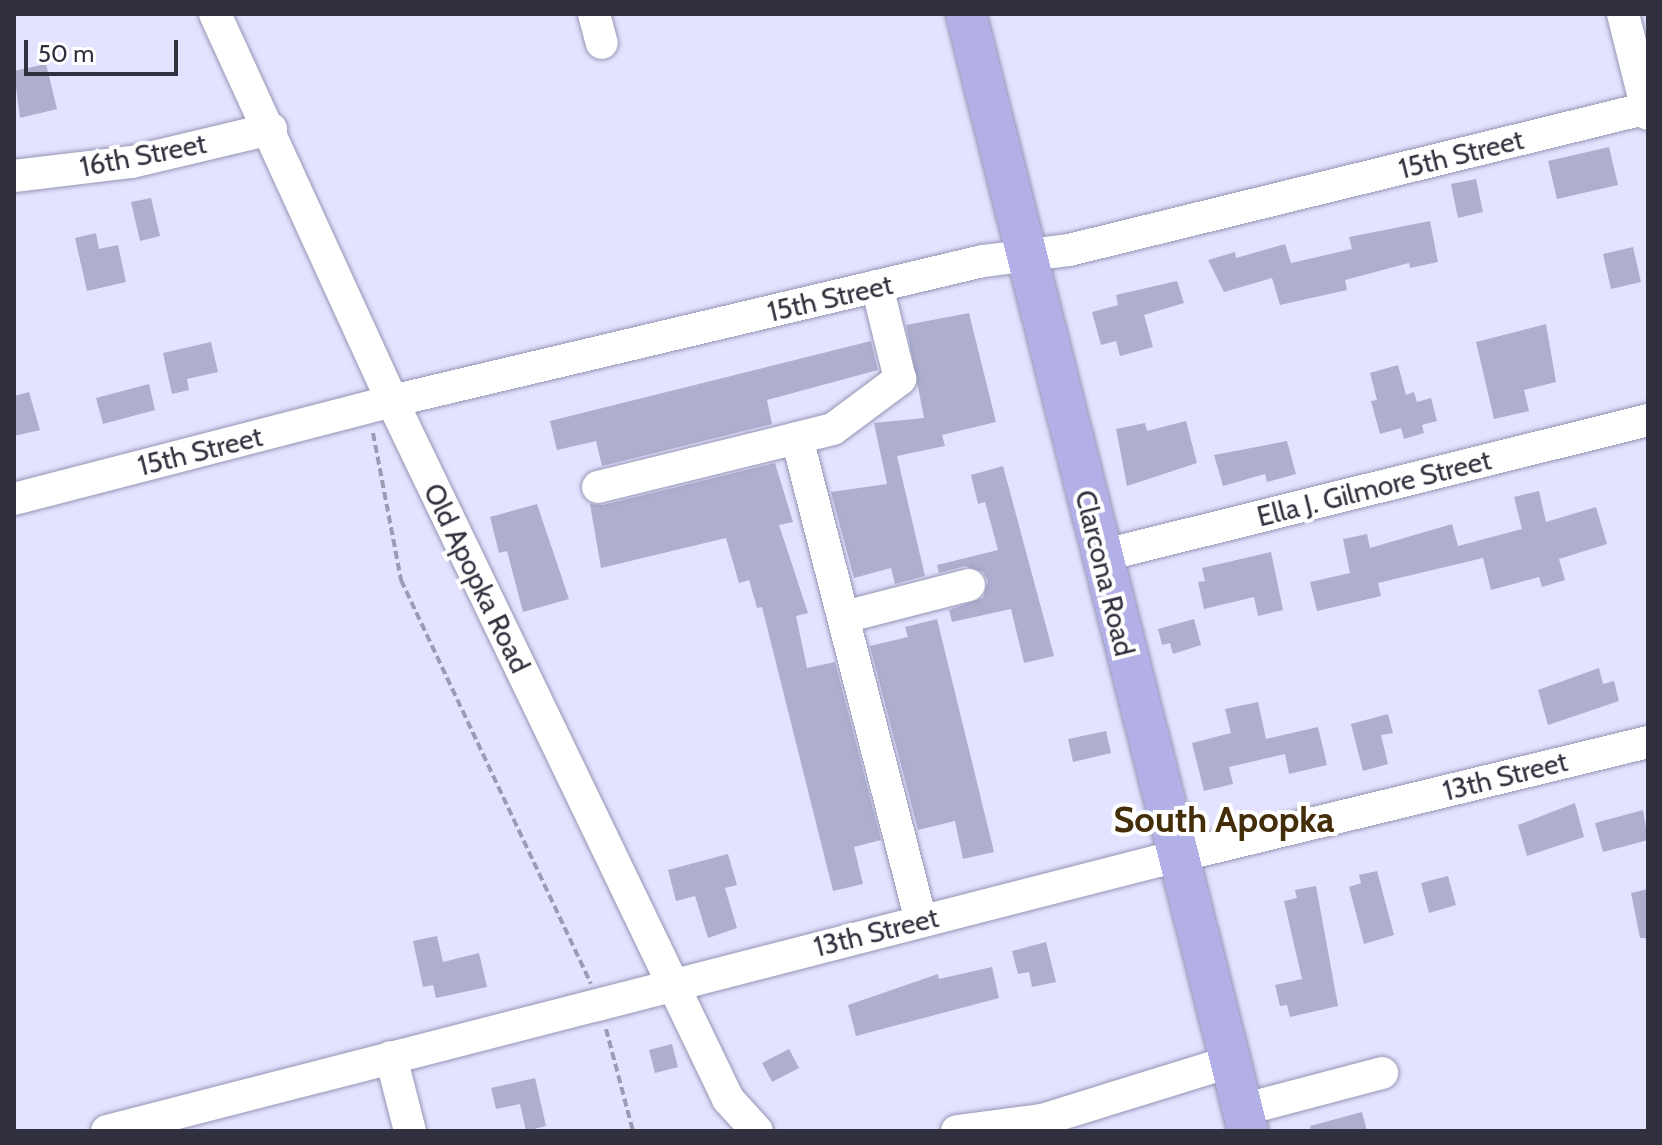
<!DOCTYPE html>
<style>
body{margin:0}
#map{position:relative;width:1662px;height:1145px;overflow:hidden;background:#e3e3ff;font-family:Cabin,sans-serif}
div>[style]{position:absolute}
.building>*{inset:0;background:#aeaecf}
.path>*{height:4px;margin-top:-2px;transform-origin:0;background:repeating-linear-gradient(90deg,#9c9bb2 0 8px,transparent 0 12px)}
.roads{filter:drop-shadow(0 0 2px #9494b4) drop-shadow(0 0 2px #9494b4)}
.minor>*{height:32px;margin:-16px;padding:0 16px;transform-origin:16px;border-radius:16px;background:#fff}
.major>*{height:40px;margin:-20px;padding:0 20px;transform-origin:20px;border-radius:20px;background:#b3afe7}
span{translate:-50% -50%;white-space:nowrap;text-align:center;line-height:1.15;-webkit-text-stroke:8px #fff;paint-order:stroke}
.street-label{font-size:28px;color:#31303e}
.district-label{font-size:36px;color:#442e09;font-weight:700}
.frame{position:absolute;inset:0;border:16px solid #31303e;pointer-events:none}
.scale{position:absolute;left:24px;top:40px;width:154px;height:36px;box-sizing:border-box;border:4px solid #31303e;border-top:0;padding-left:10px;font-size:24px;line-height:28px;white-space:nowrap;color:#31303e;-webkit-text-stroke:6px #fff;paint-order:stroke}
</style>
<div id="map">
<div class="building">
<i style="clip-path:polygon(46px 64px,57px 109px,20px 118px,14px 71px)"></i>
<i style="clip-path:polygon(1609px 147px,1618px 185px,1557px 199px,1548px 161px)"></i>
<i style="clip-path:polygon(1476px 179px,1483px 212px,1458px 218px,1451px 184px)"></i>
<i style="clip-path:polygon(151px 198px,160px 236px,140px 241px,131px 202px)"></i>
<i style="clip-path:polygon(1430px 221px,1438px 262px,1410px 268px,1409px 263px,1345px 280px,1347px 290px,1280px 305px,1272px 278px,1224px 292px,1208px 260px,1235px 252px,1236px 258px,1285px 244px,1291px 263px,1352px 249px,1349px 237px)"></i>
<i style="clip-path:polygon(96px 233px,99px 249px,118px 245px,126px 282px,87px 291px,75px 238px)"></i>
<i style="clip-path:polygon(1633px 247px,1641px 282px,1611px 289px,1603px 254px)"></i>
<i style="clip-path:polygon(1177px 281px,1184px 303px,1144px 315px,1153px 347px,1120px 356px,1116px 341px,1101px 345px,1092px 312px,1118px 305px,1116px 295px)"></i>
<i style="clip-path:polygon(969px 313px,996px 422px,942px 435px,945px 446px,897px 456px,925px 576px,895px 584px,891px 568px,854px 578px,831px 492px,887px 484px,874px 423px,924px 418px,906px 325px)"></i>
<i style="clip-path:polygon(1546px 324px,1556px 382px,1524px 390px,1529px 411px,1494px 419px,1476px 342px)"></i>
<i style="clip-path:polygon(871px 341px,878px 370px,767px 400px,772px 424px,602px 466px,596px 441px,557px 450px,550px 421px)"></i>
<i style="clip-path:polygon(211px 342px,218px 372px,187px 379px,189px 390px,172px 394px,163px 353px)"></i>
<i style="clip-path:polygon(1398px 365px,1406px 395px,1414px 392px,1417px 402px,1431px 398px,1437px 421px,1422px 425px,1424px 433px,1404px 439px,1401px 428px,1380px 434px,1371px 401px,1377px 400px,1370px 373px)"></i>
<i style="clip-path:polygon(149px 384px,155px 410px,103px 424px,96px 398px)"></i>
<i style="clip-path:polygon(29px 392px,40px 430px,14px 436px,14px 396px)"></i>
<i style="clip-path:polygon(1186px 421px,1197px 463px,1127px 486px,1116px 429px,1145px 423px,1147px 431px)"></i>
<i style="clip-path:polygon(1287px 441px,1296px 474px,1267px 482px,1265px 474px,1223px 486px,1214px 455px)"></i>
<i style="clip-path:polygon(775px 463px,793px 522px,779px 525px,808px 613px,796px 616px,807px 668px,835px 662px,881px 840px,854px 847px,863px 884px,833px 891px,762px 607px,757px 608px,749px 580px,739px 583px,726px 538px,601px 568px,590px 504px,603px 505px)"></i>
<i style="clip-path:polygon(1003px 466px,1054px 656px,1024px 663px,1011px 609px,952px 622px,949px 610px,983px 598px,988px 581px,983px 572px,965px 566px,939px 573px,937px 565px,998px 550px,985px 502px,978px 504px,971px 475px)"></i>
<i style="clip-path:polygon(1539px 491px,1546px 522px,1596px 507px,1607px 544px,1559px 559px,1565px 580px,1542px 587px,1539px 577px,1491px 590px,1483px 558px,1378px 583px,1381px 596px,1317px 611px,1310px 582px,1350px 573px,1343px 539px,1367px 534px,1370px 548px,1452px 524px,1458px 546px,1522px 529px,1514px 497px)"></i>
<i style="clip-path:polygon(537px 504px,569px 599px,523px 612px,507px 551px,499px 553px,490px 517px)"></i>
<i style="clip-path:polygon(1271px 552px,1283px 610px,1258px 616px,1254px 597px,1204px 609px,1198px 582px,1205px 581px,1202px 568px)"></i>
<i style="clip-path:polygon(937px 619px,994px 852px,963px 859px,955px 821px,918px 830px,870px 646px,908px 637px,905px 627px)"></i>
<i style="clip-path:polygon(1194px 619px,1201px 645px,1173px 654px,1170px 643px,1162px 645px,1158px 629px)"></i>
<i style="clip-path:polygon(1599px 668px,1603px 684px,1614px 681px,1619px 701px,1548px 725px,1538px 690px)"></i>
<i style="clip-path:polygon(1258px 702px,1266px 739px,1318px 727px,1327px 765px,1289px 774px,1285px 754px,1229px 767px,1233px 784px,1204px 791px,1192px 743px,1231px 733px,1225px 709px)"></i>
<i style="clip-path:polygon(1388px 714px,1393px 733px,1381px 735px,1388px 764px,1363px 771px,1351px 724px)"></i>
<i style="clip-path:polygon(1106px 731px,1111px 753px,1073px 762px,1068px 739px)"></i>
<i style="clip-path:polygon(1575px 803px,1584px 837px,1527px 856px,1518px 825px)"></i>
<i style="clip-path:polygon(1643px 810px,1648px 840px,1603px 852px,1595px 823px)"></i>
<i style="clip-path:polygon(728px 854px,737px 885px,725px 888px,737px 928px,708px 938px,695px 896px,676px 901px,668px 870px)"></i>
<i style="clip-path:polygon(1377px 871px,1394px 935px,1364px 944px,1349px 887px,1361px 883px,1359px 875px)"></i>
<i style="clip-path:polygon(1448px 876px,1456px 905px,1429px 913px,1421px 883px)"></i>
<i style="clip-path:polygon(1316px 886px,1338px 1006px,1290px 1017px,1287px 1005px,1280px 1006px,1275px 985px,1302px 979px,1284px 901px,1297px 898px,1295px 890px)"></i>
<i style="clip-path:polygon(1648px 889px,1648px 938px,1640px 938px,1631px 893px)"></i>
<i style="clip-path:polygon(437px 936px,443px 962px,479px 953px,487px 987px,436px 998px,433px 985px,423px 987px,413px 941px)"></i>
<i style="clip-path:polygon(1046px 942px,1056px 982px,1032px 987px,1029px 972px,1018px 974px,1012px 951px)"></i>
<i style="clip-path:polygon(992px 967px,999px 998px,856px 1036px,848px 1005px,938px 974px,939px 979px)"></i>
<i style="clip-path:polygon(672px 1044px,678px 1067px,655px 1073px,649px 1050px)"></i>
<i style="clip-path:polygon(789px 1049px,799px 1068px,772px 1082px,762px 1063px)"></i>
<i style="clip-path:polygon(535px 1078px,546px 1126px,526px 1131px,520px 1104px,496px 1109px,491px 1088px)"></i>
<i style="clip-path:polygon(1362px 1112px,1367px 1131px,1311px 1131px,1310px 1126px)"></i>
</div>
<div class="path">
<i style="left:373px;top:433px;width:150px;rotate:79.2deg"></i>
<i style="left:401px;top:580px;width:446px;rotate:64.8deg"></i>
<i style="left:606px;top:1029px;width:106px;rotate:75.2deg"></i>
</div>
<div class="roads">
<div class="minor">
<i style="left:215px;top:14px;width:426px;rotate:65.4deg"></i>
<i style="left:392px;top:401px;width:775px;rotate:64.29deg"></i>
<i style="left:728px;top:1099px;width:43px;rotate:47.8deg"></i>
<i style="left:594px;top:14px;width:30px;rotate:75deg"></i>
<i style="left:1623px;top:14px;width:103px;rotate:76deg"></i>
<i style="left:14px;top:176px;width:119px;rotate:-6.8deg"></i>
<i style="left:132px;top:162px;width:143px;rotate:-13.4deg"></i>
<i style="left:797px;top:438px;width:37px;rotate:-14deg"></i>
<i style="left:833px;top:429px;width:84px;rotate:-36.7deg"></i>
<i style="left:900px;top:379px;width:96px;rotate:-103.9deg"></i>
<i style="left:598px;top:487px;width:205px;rotate:-13.8deg"></i>
<i style="left:797px;top:438px;width:498px;rotate:75.6deg"></i>
<i style="left:14px;top:499px;width:390px;rotate:-14.5deg"></i>
<i style="left:392px;top:401px;width:607px;rotate:-13.33deg"></i>
<i style="left:983px;top:261px;width:87px;rotate:-7.3deg"></i>
<i style="left:1069px;top:250px;width:596px;rotate:-13.78deg"></i>
<i style="left:1101px;top:556px;width:564px;rotate:-13.96deg"></i>
<i style="left:844px;top:617px;width:129px;rotate:-14.4deg"></i>
<i style="left:391px;top:1057px;width:76px;rotate:75.6deg"></i>
<i style="left:1242px;top:1110px;width:145px;rotate:-14.8deg"></i>
<i style="left:107px;top:1131px;width:1085px;rotate:-14.41deg"></i>
<i style="left:1158px;top:861px;width:504px;rotate:-13.65deg"></i>
<i style="left:957px;top:1131px;width:86px;rotate:-7.4deg"></i>
<i style="left:1042px;top:1120px;width:196px;rotate:-17.2deg"></i>
</div>
<div class="major">
<i style="left:966px;top:14px;width:1152px;rotate:75.83deg"></i>
</div>
</div>
<div class="street-label">
<span style="left:1461px;top:154px;rotate:-14deg">15th Street</span>
<span style="left:143px;top:155px;rotate:-11deg">16th Street</span>
<span style="left:830px;top:298px;rotate:-13deg">15th Street</span>
<span style="left:200px;top:451px;rotate:-14deg">15th Street</span>
<span style="left:1374px;top:488px;rotate:-14deg">Ella J. Gilmore Street</span>
<span style="left:1105px;top:573px;rotate:76deg">Clarcona Road</span>
<span style="left:477px;top:578px;rotate:64deg">Old Apopka Road</span>
<span style="left:1505px;top:776px;rotate:-14deg">13th Street</span>
<span style="left:876px;top:932px;rotate:-14deg">13th Street</span>
</div>
<div class="district-label">
<span style="left:1224px;top:820px">South Apopka</span>
</div>
<div class="frame"></div>
<div class="scale">50 m</div>
</div>
